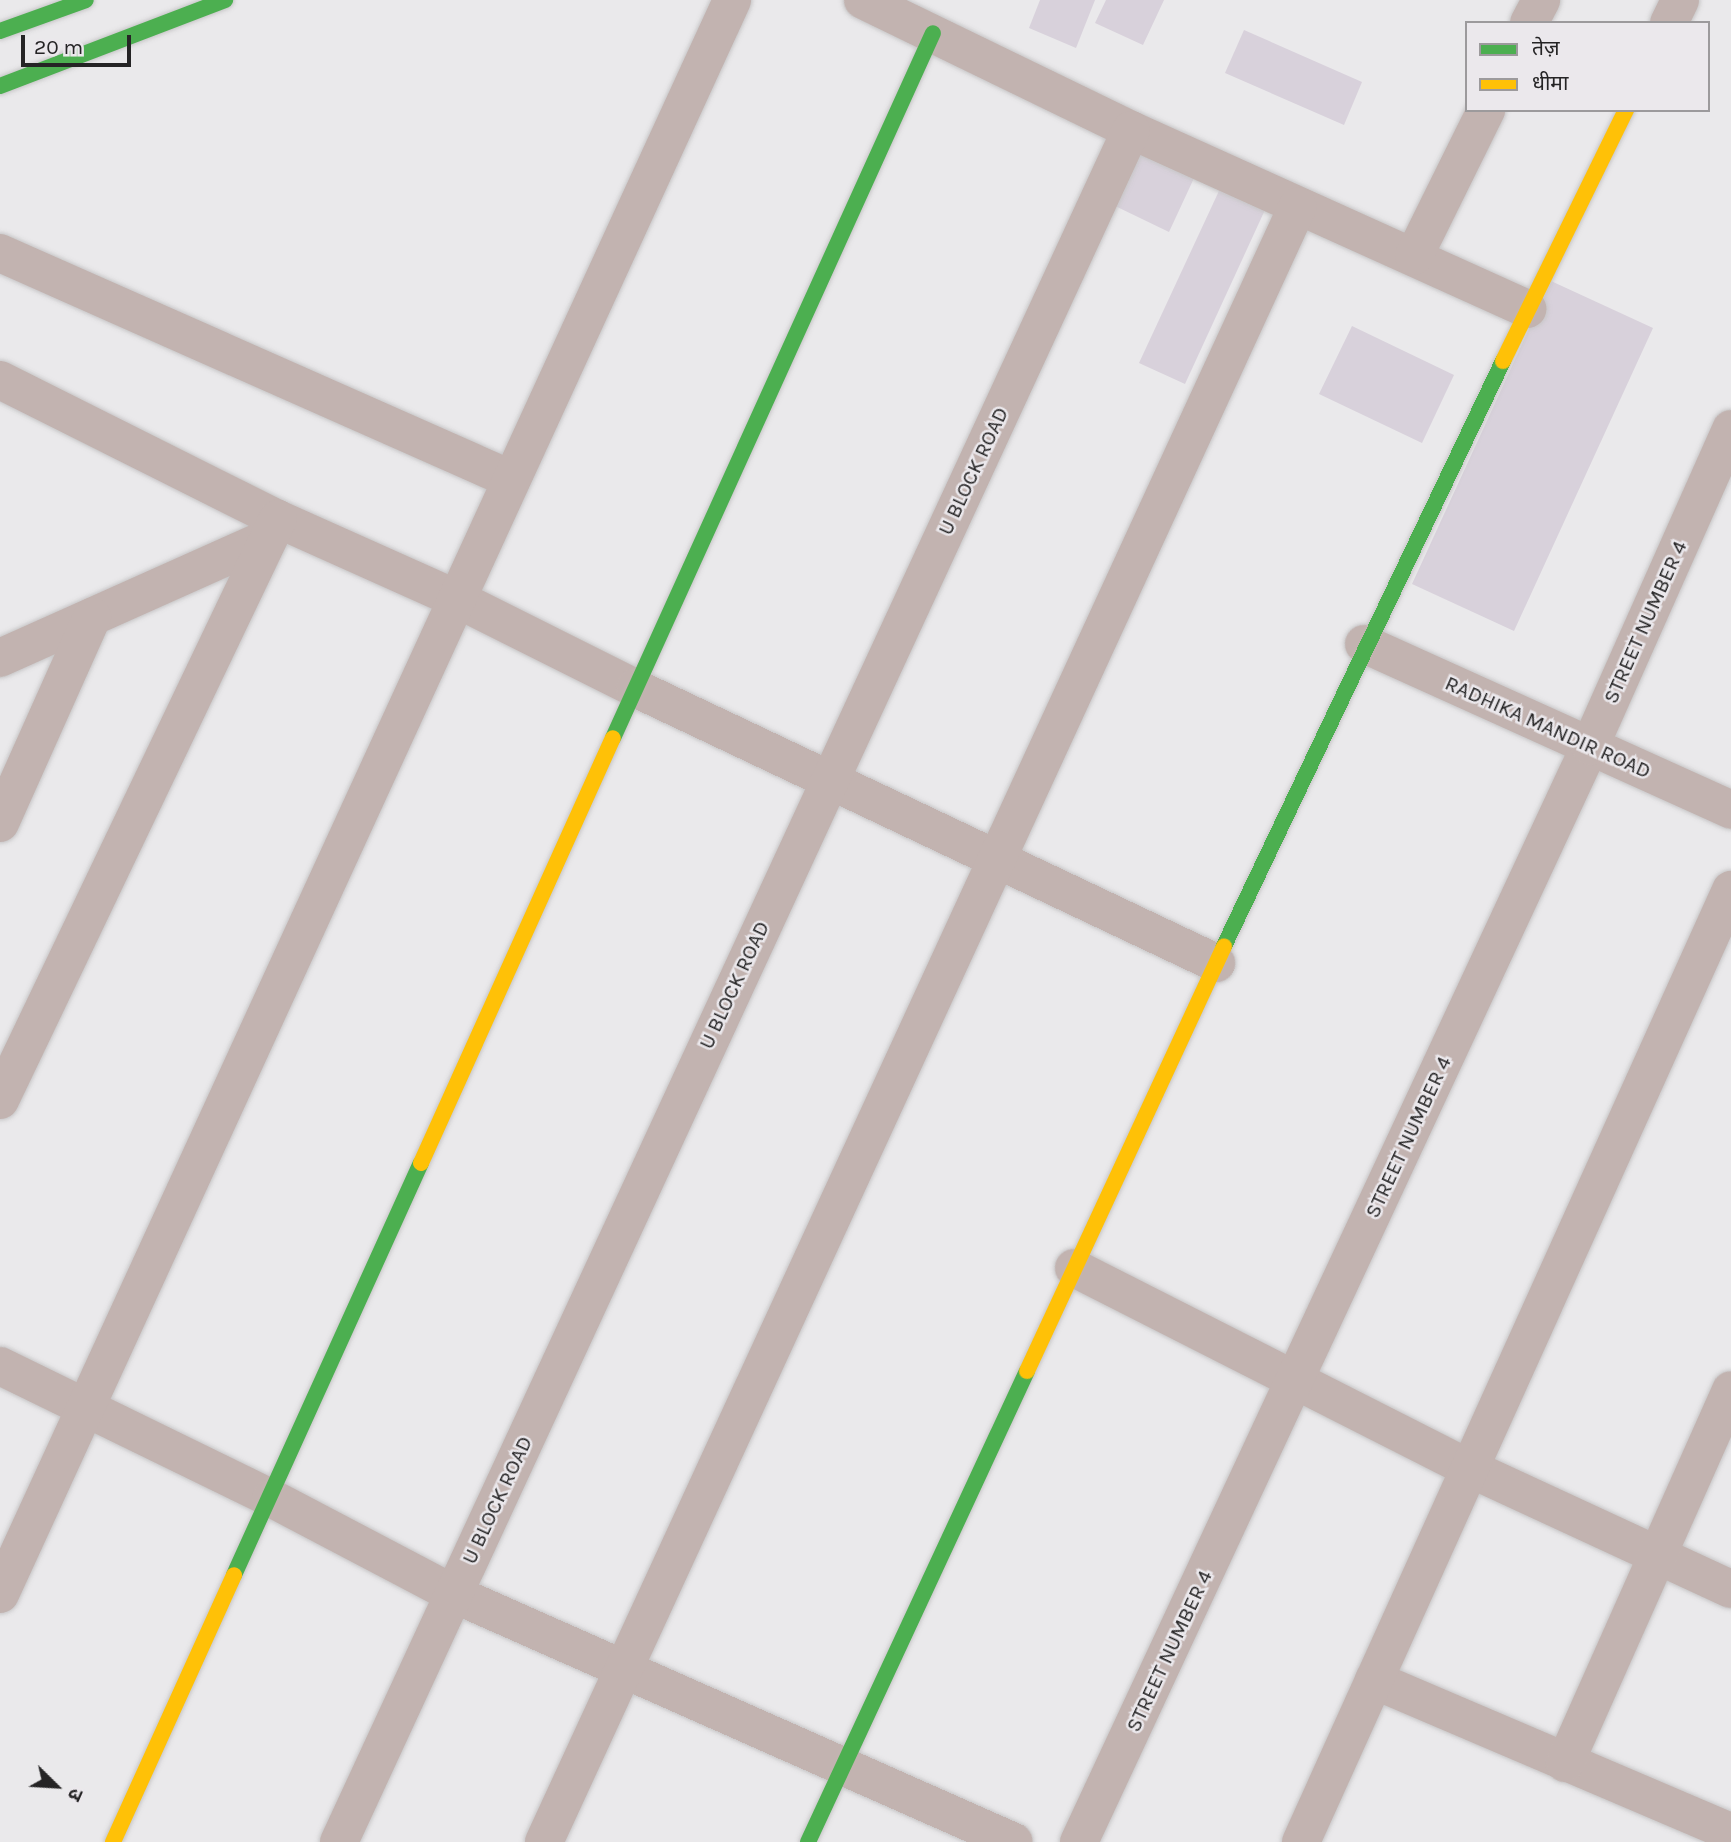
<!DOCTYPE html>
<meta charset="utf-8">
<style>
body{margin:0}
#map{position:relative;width:1731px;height:1842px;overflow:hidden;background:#eae9eb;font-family:Karla,"Noto Sans Devanagari",sans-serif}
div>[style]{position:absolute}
.building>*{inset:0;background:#d8d1db}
.roads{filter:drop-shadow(0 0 2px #c7c6c7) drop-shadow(0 0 2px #c7c6c7)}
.street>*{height:38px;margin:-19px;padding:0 19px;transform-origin:19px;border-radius:19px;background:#c2b3b0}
.fast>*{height:16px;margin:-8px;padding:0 8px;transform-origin:8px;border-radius:8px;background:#4caf50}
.slow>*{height:16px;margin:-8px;padding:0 8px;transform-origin:8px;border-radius:8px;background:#ffc107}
span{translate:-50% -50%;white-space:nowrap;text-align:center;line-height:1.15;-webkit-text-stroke:5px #ebe8ec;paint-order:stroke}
.street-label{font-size:21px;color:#252425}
.legend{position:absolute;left:1465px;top:21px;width:245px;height:91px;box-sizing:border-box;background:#ebe8ec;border:2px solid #9c9a9c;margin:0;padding:9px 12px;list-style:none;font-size:21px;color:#252425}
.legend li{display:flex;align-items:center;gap:14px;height:35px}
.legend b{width:35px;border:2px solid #9c9a9c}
.north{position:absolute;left:21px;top:1751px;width:70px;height:70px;-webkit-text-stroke:5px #ebe8ec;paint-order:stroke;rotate:114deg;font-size:19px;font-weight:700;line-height:28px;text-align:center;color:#252425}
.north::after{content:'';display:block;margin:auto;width:24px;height:32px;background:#252425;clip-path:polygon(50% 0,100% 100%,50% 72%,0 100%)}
.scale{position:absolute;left:21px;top:35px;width:110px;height:32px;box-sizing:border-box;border:4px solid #252425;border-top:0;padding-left:9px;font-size:21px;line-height:24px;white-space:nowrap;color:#252425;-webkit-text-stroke:5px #ebe8ec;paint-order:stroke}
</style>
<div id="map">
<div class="building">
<i style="clip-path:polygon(1040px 0,1095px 0,1076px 48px,1029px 28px)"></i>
<i style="clip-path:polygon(1106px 0,1164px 0,1143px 45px,1095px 23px)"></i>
<i style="clip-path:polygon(1244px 30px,1362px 82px,1344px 125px,1225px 73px)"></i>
<i style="clip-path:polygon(1137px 148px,1195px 176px,1169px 232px,1111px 204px)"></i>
<i style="clip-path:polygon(1225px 178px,1270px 199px,1185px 384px,1139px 363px)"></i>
<i style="clip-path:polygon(1551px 281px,1653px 328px,1514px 631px,1412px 584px)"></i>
<i style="clip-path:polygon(1352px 326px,1454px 375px,1422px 443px,1319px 394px)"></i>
</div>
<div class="roads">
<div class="street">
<i style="left:863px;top:0;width:298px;rotate:25.9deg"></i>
<i style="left:1131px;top:130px;width:435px;rotate:24.3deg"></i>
<i style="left:1529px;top:23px;width:26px;rotate:-62deg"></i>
<i style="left:1669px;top:23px;width:25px;rotate:-64deg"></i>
<i style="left:0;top:253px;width:556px;rotate:23.89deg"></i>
<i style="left:1414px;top:256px;width:163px;rotate:-63.7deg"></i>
<i style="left:0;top:380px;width:311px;rotate:26.6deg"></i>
<i style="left:278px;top:519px;width:196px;rotate:24.1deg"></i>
<i style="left:457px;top:599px;width:199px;rotate:26.6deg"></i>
<i style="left:635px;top:688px;width:643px;rotate:25.33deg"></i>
<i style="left:1364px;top:644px;width:403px;rotate:24.3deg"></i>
<i style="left:0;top:658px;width:294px;rotate:-24.1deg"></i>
<i style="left:0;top:823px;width:226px;rotate:-65.9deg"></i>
<i style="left:0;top:1100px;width:644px;rotate:-64.43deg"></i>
<i style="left:1074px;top:1268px;width:445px;rotate:26.9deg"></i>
<i style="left:1471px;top:1469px;width:286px;rotate:24.8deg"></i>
<i style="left:0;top:1366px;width:301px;rotate:26deg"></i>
<i style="left:271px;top:1498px;width:207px;rotate:27.7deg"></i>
<i style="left:454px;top:1594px;width:612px;rotate:23.89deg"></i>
<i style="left:0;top:1594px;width:1754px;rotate:-65.33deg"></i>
<i style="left:1374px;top:1680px;width:385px;rotate:23.1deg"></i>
<i style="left:1565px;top:1763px;width:408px;rotate:-66deg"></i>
<i style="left:339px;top:1842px;width:1886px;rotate:-65.17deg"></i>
<i style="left:544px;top:1842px;width:1801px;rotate:-65.26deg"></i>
<i style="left:1079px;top:1842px;width:1209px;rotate:-65deg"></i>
<i style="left:1590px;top:746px;width:347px;rotate:-66deg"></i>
<i style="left:1301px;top:1842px;width:1045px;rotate:-65.69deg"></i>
</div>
<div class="fast">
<i style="left:0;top:31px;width:91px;rotate:-19.8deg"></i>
<i style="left:0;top:86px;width:241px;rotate:-20.9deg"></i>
<i style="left:613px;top:738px;width:774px;rotate:-65.59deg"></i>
<i style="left:1224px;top:946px;width:648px;rotate:-64.5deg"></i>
<i style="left:234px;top:1575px;width:452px;rotate:-65.6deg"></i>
<i style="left:808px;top:1842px;width:519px;rotate:-65.06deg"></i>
</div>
<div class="slow">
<i style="left:1503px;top:361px;width:280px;rotate:-63.9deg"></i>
<i style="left:421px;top:1163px;width:466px;rotate:-65.7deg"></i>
<i style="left:1027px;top:1371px;width:468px;rotate:-65.1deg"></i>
<i style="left:113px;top:1842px;width:293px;rotate:-65.6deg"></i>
</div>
</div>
<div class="street-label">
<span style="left:973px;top:471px;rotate:-65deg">U BLOCK ROAD</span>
<span style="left:1645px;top:622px;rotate:-66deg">STREET NUMBER 4</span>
<span style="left:1548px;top:727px;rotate:24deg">RADHIKA MANDIR ROAD</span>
<span style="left:734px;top:985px;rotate:-65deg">U BLOCK ROAD</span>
<span style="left:1408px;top:1137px;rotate:-65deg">STREET NUMBER 4</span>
<span style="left:497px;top:1500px;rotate:-65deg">U BLOCK ROAD</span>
<span style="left:1169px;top:1651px;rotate:-65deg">STREET NUMBER 4</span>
</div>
<ul class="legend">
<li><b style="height:9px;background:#4caf50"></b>तेज़</li>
<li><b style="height:9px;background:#ffc107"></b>धीमा</li>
</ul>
<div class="north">उ</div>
<div class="scale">20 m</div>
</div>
